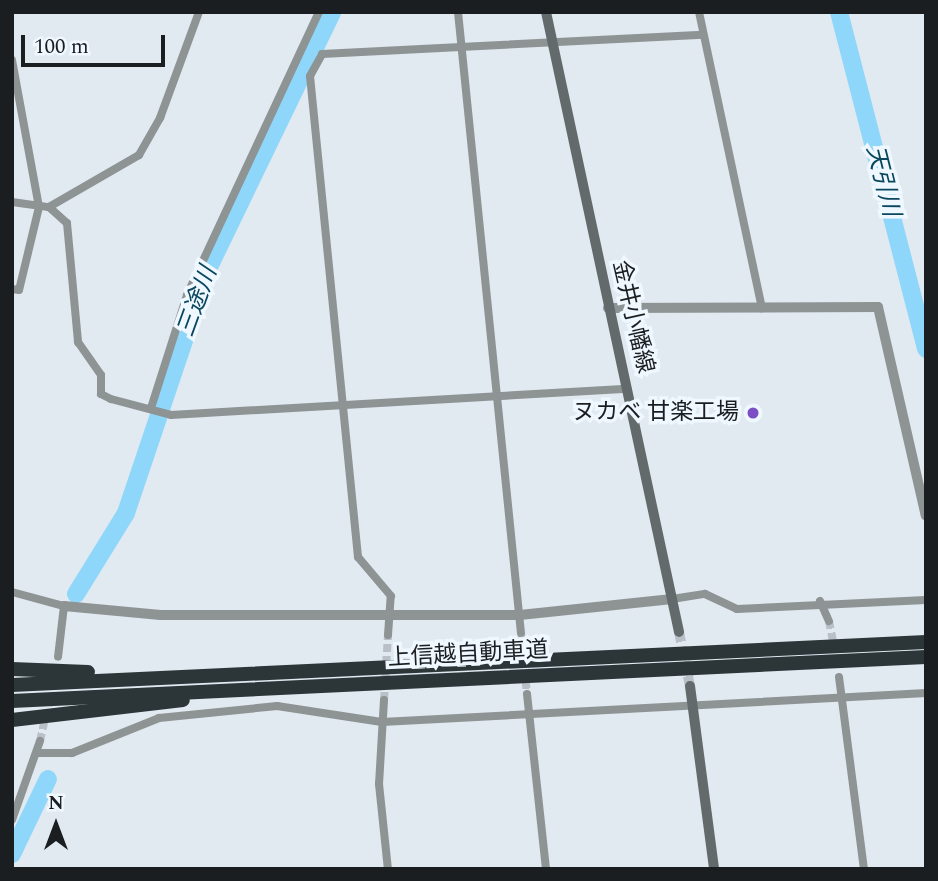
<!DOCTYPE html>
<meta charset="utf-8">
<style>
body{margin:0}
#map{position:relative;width:938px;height:881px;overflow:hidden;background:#e1e9f1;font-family:Spectral,"Noto Sans JP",serif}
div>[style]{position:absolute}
.river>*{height:18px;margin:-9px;padding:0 9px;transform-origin:9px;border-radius:9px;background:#8fd7fa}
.minor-tunnel>*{height:8px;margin-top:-4px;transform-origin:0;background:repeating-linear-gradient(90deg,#b9c0c7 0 8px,transparent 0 12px)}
.secondary-tunnel>*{height:10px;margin-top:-5px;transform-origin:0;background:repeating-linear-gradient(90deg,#b9c0c7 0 10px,transparent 0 15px)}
.minor>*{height:8px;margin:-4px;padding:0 4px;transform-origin:4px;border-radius:4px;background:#8e9394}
.tertiary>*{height:10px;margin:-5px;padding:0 5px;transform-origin:5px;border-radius:5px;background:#8e9394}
.secondary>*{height:10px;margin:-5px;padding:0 5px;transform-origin:5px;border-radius:5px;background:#636a6c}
.motorway>*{height:14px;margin:-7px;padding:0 7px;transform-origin:7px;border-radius:7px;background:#2c3639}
.dots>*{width:19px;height:19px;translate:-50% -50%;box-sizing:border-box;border:4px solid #eff7ff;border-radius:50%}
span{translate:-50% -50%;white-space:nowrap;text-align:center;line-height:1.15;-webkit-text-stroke:7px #eff7ff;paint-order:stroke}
.street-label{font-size:23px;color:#1b1e21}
.poi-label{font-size:23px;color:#1b1e21}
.right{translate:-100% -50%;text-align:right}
.water-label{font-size:24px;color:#09475e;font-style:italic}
.frame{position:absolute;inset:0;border:14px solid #1b1e21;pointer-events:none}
.north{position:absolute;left:21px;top:790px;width:70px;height:70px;-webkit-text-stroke:5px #eff7ff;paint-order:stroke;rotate:0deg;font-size:19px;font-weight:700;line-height:28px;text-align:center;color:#1b1e21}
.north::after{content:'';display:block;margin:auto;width:24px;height:32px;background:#1b1e21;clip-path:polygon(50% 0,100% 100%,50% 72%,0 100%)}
.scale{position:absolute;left:21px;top:35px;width:144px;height:32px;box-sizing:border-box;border:4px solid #1b1e21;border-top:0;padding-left:9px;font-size:21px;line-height:24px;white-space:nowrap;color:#1b1e21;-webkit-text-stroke:5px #eff7ff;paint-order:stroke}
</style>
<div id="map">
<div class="river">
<i style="left:839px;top:12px;width:348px;rotate:75.5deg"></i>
<i style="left:76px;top:594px;width:95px;rotate:-58.3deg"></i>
<i style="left:126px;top:513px;width:260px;rotate:-71.4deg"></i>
<i style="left:209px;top:267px;width:283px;rotate:-64.2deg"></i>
<i style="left:12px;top:854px;width:83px;rotate:-64.4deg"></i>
</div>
<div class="minor-tunnel">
<i style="left:829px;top:621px;width:26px;rotate:79deg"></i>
<i style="left:521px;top:633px;width:61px;rotate:84.4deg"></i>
<i style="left:384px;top:700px;width:65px;rotate:-86.5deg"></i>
<i style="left:40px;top:741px;width:46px;rotate:-77.5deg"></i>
</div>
<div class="secondary-tunnel">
<i style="left:679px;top:632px;width:55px;rotate:78.5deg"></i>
</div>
<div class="minor">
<i style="left:458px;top:12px;width:624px;rotate:84.21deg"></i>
<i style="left:699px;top:12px;width:303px;rotate:78deg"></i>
<i style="left:12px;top:60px;width:149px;rotate:79.6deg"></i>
<i style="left:39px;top:207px;width:85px;rotate:103.5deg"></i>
<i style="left:19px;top:290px;width:7px;rotate:-172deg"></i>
<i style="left:12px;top:202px;width:37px;rotate:8deg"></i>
<i style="left:49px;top:207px;width:24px;rotate:42deg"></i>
<i style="left:67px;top:223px;width:120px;rotate:84.7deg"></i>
<i style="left:78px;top:342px;width:40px;rotate:55.1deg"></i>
<i style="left:101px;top:375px;width:19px;rotate:90deg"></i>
<i style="left:101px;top:394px;width:11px;rotate:27deg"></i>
<i style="left:111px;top:399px;width:62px;rotate:14.9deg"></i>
<i style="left:171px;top:415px;width:457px;rotate:-3.3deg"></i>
<i style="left:49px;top:207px;width:104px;rotate:-30deg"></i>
<i style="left:139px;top:155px;width:43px;rotate:-60.4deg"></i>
<i style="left:160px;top:118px;width:113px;rotate:-69.8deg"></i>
<i style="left:151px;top:408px;width:119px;rotate:-72.3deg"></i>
<i style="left:187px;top:295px;width:312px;rotate:-65deg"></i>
<i style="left:12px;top:592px;width:54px;rotate:15.1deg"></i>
<i style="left:64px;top:606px;width:51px;rotate:96.7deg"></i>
<i style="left:672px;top:599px;width:33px;rotate:-9deg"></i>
<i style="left:705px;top:594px;width:35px;rotate:25deg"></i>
<i style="left:737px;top:609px;width:189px;rotate:-2.7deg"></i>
<i style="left:820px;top:601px;width:22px;rotate:66deg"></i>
<i style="left:388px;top:635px;width:39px;rotate:-86deg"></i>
<i style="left:391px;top:596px;width:51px;rotate:-130.2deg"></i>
<i style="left:358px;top:557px;width:483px;rotate:-95.7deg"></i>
<i style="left:310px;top:76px;width:25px;rotate:-61deg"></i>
<i style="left:322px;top:54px;width:381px;rotate:-2.9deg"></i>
<i style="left:839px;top:677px;width:194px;rotate:82.6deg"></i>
<i style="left:527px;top:694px;width:176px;rotate:83.8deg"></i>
<i style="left:384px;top:700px;width:84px;rotate:93.4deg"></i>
<i style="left:379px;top:784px;width:85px;rotate:84deg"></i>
<i style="left:39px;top:753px;width:33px"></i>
<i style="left:72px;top:753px;width:94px;rotate:-21.9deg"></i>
<i style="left:159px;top:718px;width:119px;rotate:-5.8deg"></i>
<i style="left:277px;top:706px;width:106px;rotate:8.7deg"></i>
<i style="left:382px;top:722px;width:545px;rotate:-3.05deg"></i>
<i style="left:12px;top:820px;width:84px;rotate:-70.5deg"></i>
</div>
<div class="tertiary">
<i style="left:608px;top:308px;width:270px;rotate:-0.2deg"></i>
<i style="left:878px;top:307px;width:214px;rotate:77.1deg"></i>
<i style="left:64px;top:606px;width:97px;rotate:5.3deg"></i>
<i style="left:161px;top:615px;width:359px"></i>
<i style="left:520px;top:615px;width:153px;rotate:-6deg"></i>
</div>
<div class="secondary">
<i style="left:546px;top:12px;width:634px;rotate:77.89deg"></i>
<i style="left:690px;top:686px;width:185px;rotate:82.5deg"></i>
</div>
<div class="motorway">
<i style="left:12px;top:669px;width:76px;rotate:2.3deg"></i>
<i style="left:12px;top:685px;width:915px;rotate:-2.69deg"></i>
<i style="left:12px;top:701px;width:915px;rotate:-2.76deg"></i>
<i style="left:12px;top:720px;width:172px;rotate:-6.7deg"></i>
</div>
<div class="dots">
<i style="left:753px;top:413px;background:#7b4ec6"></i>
</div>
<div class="street-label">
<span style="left:632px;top:317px;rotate:77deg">金井小幡線</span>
<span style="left:468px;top:655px;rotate:-3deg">上信越自動車道</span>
</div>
<div class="poi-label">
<span class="right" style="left:739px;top:413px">ヌカベ 甘楽工場</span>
</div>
<div class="water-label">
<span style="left:882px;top:181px;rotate:76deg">天引川</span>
<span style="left:198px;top:302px;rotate:-70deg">三途川</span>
</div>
<div class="frame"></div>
<div class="north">N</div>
<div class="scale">100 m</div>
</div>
